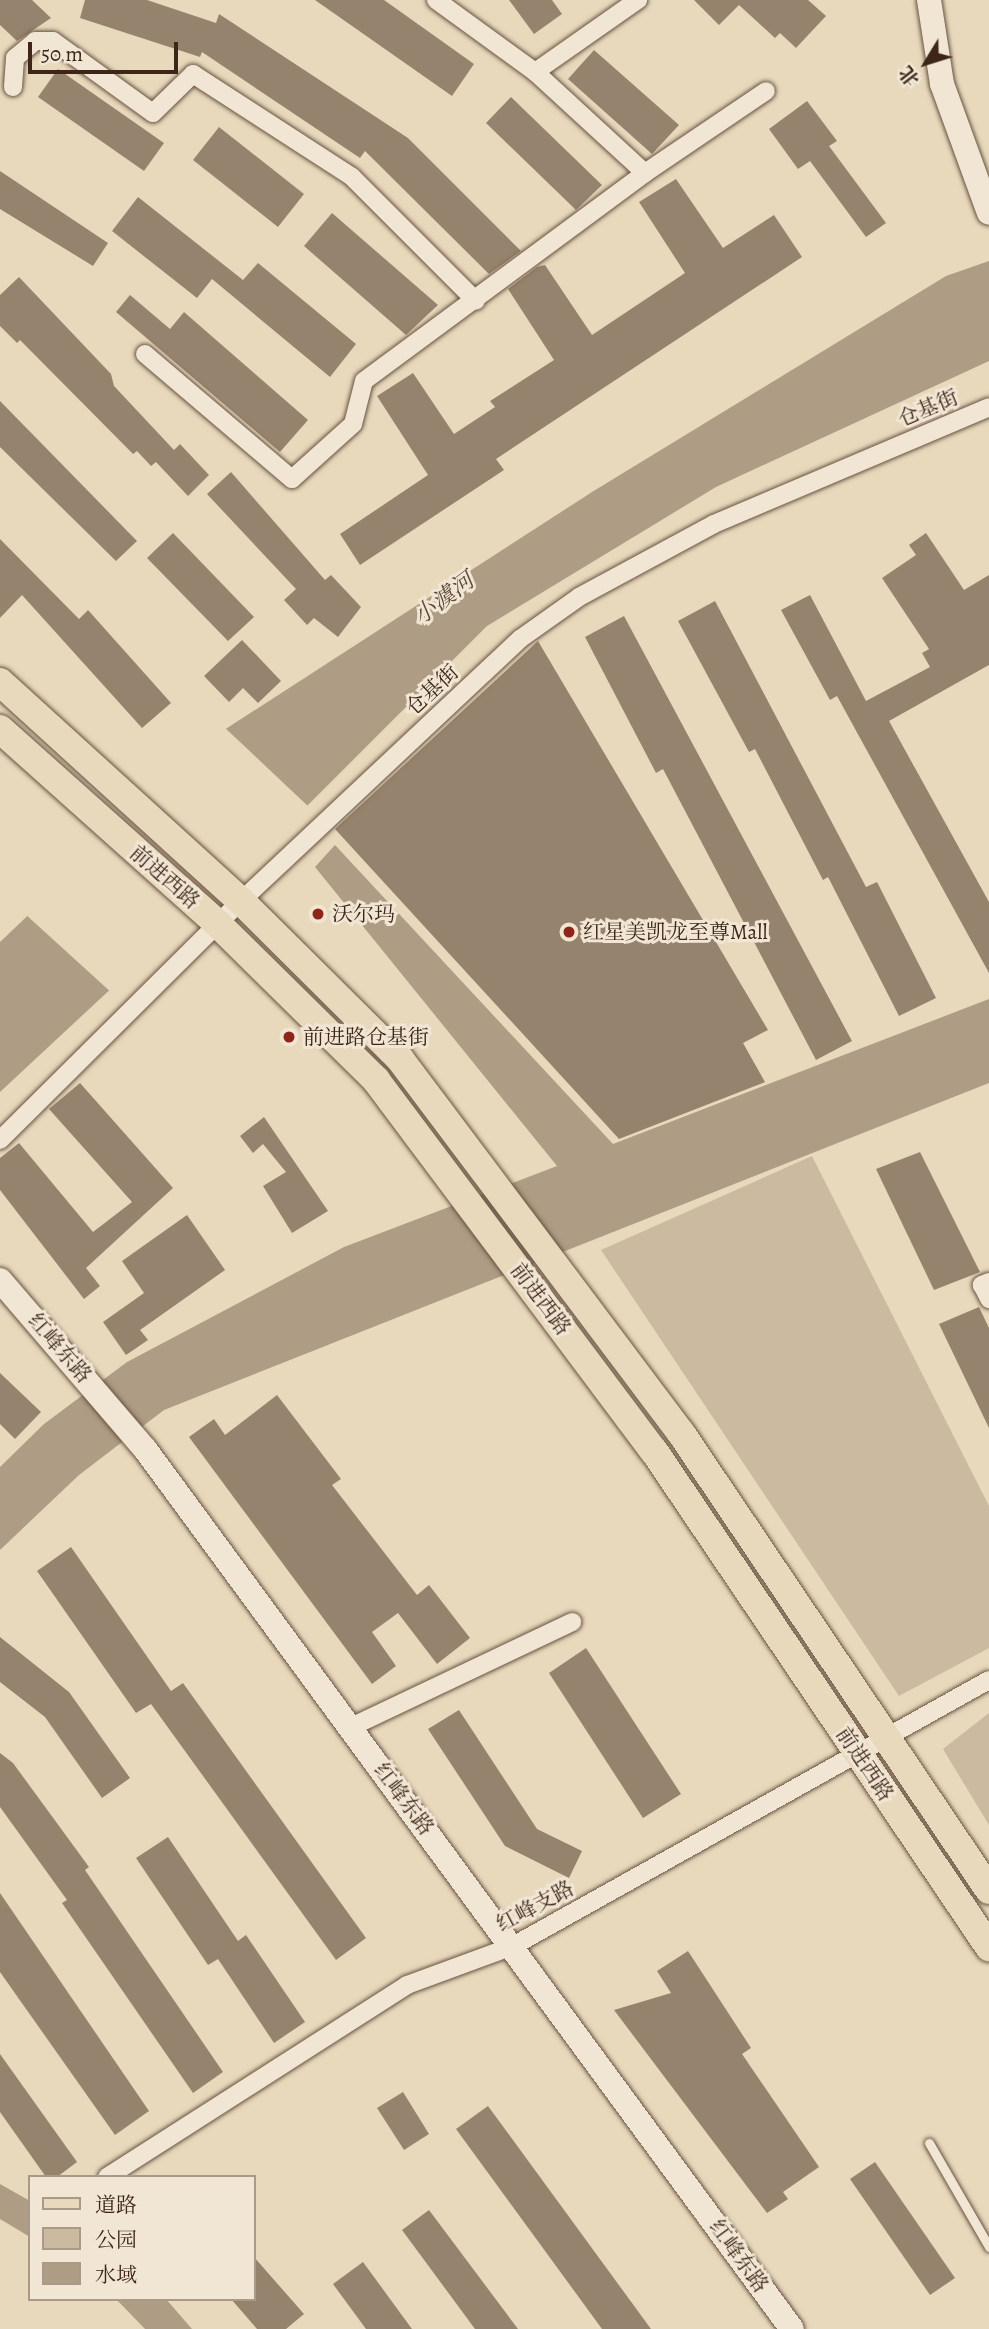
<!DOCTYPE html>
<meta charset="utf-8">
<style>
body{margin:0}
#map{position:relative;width:989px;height:2329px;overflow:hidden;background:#e8d9bc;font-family:Alegreya,"Noto Serif SC",serif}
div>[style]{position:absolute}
.green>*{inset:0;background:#cbbaa0}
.water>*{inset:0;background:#ae9c84}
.pier>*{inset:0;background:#e8d9bc}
.building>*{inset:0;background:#96836d}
.roads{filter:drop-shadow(0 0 2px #685241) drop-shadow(0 0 2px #685241)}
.lane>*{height:9px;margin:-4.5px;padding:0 4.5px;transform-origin:4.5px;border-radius:4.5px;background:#f0e6d3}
.street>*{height:18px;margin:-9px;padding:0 9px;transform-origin:9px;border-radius:9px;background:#f0e6d3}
.secondary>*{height:24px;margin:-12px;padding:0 12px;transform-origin:12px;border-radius:12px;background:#f0e6d3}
.primary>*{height:28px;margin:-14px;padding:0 14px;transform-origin:14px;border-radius:14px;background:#e8d9bc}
.dots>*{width:19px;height:19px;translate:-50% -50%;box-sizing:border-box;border:4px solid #f0e6d3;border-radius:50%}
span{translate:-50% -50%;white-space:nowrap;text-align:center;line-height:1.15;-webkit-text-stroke:6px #f0e6d3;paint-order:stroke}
.street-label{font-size:21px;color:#3d2518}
.poi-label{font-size:21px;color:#3d2518}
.left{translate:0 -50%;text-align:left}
.water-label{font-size:23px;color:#5f4938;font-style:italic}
.legend{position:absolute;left:28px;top:2175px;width:228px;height:126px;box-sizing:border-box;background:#f0e6d3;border:2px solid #a89988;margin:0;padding:9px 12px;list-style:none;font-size:21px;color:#3d2518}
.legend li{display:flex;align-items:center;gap:14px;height:35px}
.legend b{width:35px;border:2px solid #a89988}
.north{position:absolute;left:891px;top:28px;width:70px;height:70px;-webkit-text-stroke:5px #f0e6d3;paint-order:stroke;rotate:232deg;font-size:19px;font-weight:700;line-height:28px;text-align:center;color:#3d2518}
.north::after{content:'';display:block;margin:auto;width:24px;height:32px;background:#3d2518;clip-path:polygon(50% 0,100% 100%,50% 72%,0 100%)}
.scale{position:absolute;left:28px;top:42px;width:150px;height:32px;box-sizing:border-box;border:4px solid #3d2518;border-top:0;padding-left:9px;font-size:21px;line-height:24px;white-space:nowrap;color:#3d2518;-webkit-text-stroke:5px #f0e6d3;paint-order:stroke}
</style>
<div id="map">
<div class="green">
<i style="clip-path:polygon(812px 1156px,989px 1506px,989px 1648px,899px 1696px,601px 1250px)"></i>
<i style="clip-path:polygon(989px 1713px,989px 1825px,943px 1749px)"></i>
</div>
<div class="water">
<i style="clip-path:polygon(989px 261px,989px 361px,716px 487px,487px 626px,302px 811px,0 1092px,0 942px,221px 732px,592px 492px,946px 276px)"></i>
<i style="clip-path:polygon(335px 845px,613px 1144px,989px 999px,989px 1083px,164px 1410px,79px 1475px,0 1550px,0 1467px,44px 1424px,127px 1362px,344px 1247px,557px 1166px,315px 867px)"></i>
<i style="clip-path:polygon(0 2184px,30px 2201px,30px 2237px,0 2219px)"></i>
<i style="clip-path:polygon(116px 2299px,166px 2299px,192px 2329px,145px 2329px)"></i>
</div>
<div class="pier">
<i style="clip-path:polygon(223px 726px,310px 808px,113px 994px,24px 913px)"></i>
</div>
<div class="building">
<i style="clip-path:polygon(0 0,32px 0,51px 18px,17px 41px,0 25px)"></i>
<i style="clip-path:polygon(85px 0,147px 0,216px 23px,219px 14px,408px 138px,521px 251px,489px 274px,365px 151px,360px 158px,202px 52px,200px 57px,80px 18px)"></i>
<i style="clip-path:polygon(315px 0,384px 0,474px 64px,452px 96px)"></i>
<i style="clip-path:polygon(509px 0,552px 0,562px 14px,534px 34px)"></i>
<i style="clip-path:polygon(694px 0,808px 0,826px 16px,796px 48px,780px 33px,775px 38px,739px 5px,719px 25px)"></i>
<i style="clip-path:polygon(594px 50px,679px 125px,652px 154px,568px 79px)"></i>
<i style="clip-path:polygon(58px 69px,164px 143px,144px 171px,38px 97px)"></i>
<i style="clip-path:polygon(511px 97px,602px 185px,576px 210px,486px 123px)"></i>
<i style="clip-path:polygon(807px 101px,837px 141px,829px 146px,886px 223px,866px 237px,810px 161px,798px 169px,769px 129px)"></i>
<i style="clip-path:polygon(219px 127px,304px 194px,278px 227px,193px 160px)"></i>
<i style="clip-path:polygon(0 171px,108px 243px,93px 266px,0 209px)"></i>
<i style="clip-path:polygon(676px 179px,723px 248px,774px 215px,802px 257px,496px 459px,504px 470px,360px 565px,340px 534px,428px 475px,377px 396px,413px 373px,454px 434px,495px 407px,490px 401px,554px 360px,508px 289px,537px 267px,545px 265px,592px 335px,685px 273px,639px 202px)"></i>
<i style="clip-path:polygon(138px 197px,243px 280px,258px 263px,356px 344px,330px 377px,212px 279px,197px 298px,112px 231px)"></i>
<i style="clip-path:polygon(332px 213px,438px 305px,406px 335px,304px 246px)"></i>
<i style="clip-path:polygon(19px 277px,111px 374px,114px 386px,174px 450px,180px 444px,209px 475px,188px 496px,156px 462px,151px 466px,137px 451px,133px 454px,20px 340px,17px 343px,0 326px,0 295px)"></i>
<i style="clip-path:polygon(130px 295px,170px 329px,184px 312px,308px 420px,280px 452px,116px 312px)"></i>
<i style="clip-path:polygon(0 401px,137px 541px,116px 561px,0 447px)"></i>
<i style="clip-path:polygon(231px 472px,325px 580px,331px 575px,361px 607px,338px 637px,314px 618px,307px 625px,284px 600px,296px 589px,207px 494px)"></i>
<i style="clip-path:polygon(173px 533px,254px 617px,228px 641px,147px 558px)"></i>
<i style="clip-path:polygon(926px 533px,964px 590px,989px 575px,989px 665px,889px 721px,989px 902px,989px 973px,837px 696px,830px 700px,781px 610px,810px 595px,866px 701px,930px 667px,922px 653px,929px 649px,882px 578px,916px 555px,909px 545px)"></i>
<i style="clip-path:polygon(0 539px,79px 619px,88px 610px,171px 703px,142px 728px,22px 595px,0 618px)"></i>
<i style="clip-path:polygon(715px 601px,866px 887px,877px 882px,936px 998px,899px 1016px,828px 877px,823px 880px,755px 749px,749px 752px,678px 621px)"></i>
<i style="clip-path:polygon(624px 616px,852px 1041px,816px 1060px,663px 769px,656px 773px,585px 637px)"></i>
<i style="clip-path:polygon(242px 640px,281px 681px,258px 703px,243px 688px,229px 702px,204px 676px)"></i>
<i style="clip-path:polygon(538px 641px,768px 1030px,743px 1043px,765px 1082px,619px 1139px,335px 829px)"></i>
<i style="clip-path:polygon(80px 1083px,173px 1188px,86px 1268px,100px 1286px,84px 1299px,0 1190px,0 1158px,19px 1143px,93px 1232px,132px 1202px,49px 1109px)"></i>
<i style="clip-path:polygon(264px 1117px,328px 1211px,292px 1233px,263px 1186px,286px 1172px,263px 1144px,253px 1153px,240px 1136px)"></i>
<i style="clip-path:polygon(920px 1152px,980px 1272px,934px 1290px,876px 1169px)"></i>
<i style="clip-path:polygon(187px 1215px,225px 1270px,140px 1330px,148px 1340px,126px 1355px,103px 1322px,144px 1293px,122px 1261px)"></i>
<i style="clip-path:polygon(979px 1307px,989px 1328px,989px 1428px,939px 1324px)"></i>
<i style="clip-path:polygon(0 1373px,41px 1412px,15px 1439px,0 1424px)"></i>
<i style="clip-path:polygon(277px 1395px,341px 1479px,332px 1485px,417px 1595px,429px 1585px,470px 1638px,437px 1664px,398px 1613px,372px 1632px,396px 1666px,372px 1684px,189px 1437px,214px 1419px,225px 1435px)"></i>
<i style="clip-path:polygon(71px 1547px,171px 1691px,183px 1683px,366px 1938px,336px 1960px,151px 1704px,136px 1713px,37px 1571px)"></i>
<i style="clip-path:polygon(0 1637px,69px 1692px,130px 1778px,102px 1798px,45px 1717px,0 1682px)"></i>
<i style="clip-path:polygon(586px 1648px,681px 1794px,643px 1818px,549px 1673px)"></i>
<i style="clip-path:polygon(459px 1710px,537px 1829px,582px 1851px,569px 1878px,505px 1846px,428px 1729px)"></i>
<i style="clip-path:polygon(0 1753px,13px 1763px,89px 1867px,85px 1870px,223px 2072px,193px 2093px,62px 1903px,67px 1900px,0 1807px)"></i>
<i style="clip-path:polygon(168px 1837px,238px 1941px,246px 1935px,305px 2022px,274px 2043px,218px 1959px,208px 1965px,136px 1858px)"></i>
<i style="clip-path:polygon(0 1893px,149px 2111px,115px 2135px,0 1972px)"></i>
<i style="clip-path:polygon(688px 1951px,751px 2048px,742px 2054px,819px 2167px,783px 2192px,788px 2199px,767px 2213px,614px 2010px,671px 1993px,657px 1971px)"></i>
<i style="clip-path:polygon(0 2054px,77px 2162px,57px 2177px,46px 2177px,0 2112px)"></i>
<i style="clip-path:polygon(403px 2092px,429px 2134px,404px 2150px,377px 2108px)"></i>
<i style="clip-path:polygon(488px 2106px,651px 2329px,602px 2329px,456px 2129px)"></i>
<i style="clip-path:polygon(875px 2162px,955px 2278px,930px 2295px,850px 2179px)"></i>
<i style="clip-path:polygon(429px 2210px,518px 2329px,475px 2329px,402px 2230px)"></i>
<i style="clip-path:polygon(254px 2257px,304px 2314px,286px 2329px,257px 2329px,231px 2299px,254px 2299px)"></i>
<i style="clip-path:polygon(363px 2262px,412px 2329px,366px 2329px,333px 2284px)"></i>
</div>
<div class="roads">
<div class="lane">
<i style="left:929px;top:2143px;width:120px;rotate:60deg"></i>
</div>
<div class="street">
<i style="left:436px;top:0;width:122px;rotate:36deg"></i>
<i style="left:13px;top:87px;width:29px;rotate:-86deg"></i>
<i style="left:15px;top:58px;width:26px;rotate:-40deg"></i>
<i style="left:35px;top:41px;width:18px"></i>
<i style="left:53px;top:41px;width:123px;rotate:35.8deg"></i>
<i style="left:153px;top:113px;width:56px;rotate:-44.3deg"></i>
<i style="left:193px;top:74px;width:189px;rotate:32.9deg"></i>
<i style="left:352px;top:177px;width:175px;rotate:45deg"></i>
<i style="left:645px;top:173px;width:146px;rotate:-34.1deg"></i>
<i style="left:145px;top:354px;width:193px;rotate:40.4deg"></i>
<i style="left:292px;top:479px;width:82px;rotate:-42deg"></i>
<i style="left:353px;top:424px;width:44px;rotate:-75.7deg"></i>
<i style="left:364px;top:381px;width:350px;rotate:-36.5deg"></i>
<i style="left:645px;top:173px;width:149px;rotate:-137.4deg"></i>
<i style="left:535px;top:72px;width:126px;rotate:-35deg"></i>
<i style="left:0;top:1140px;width:339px;rotate:-44.8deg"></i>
<i style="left:241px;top:901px;width:383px;rotate:-43.2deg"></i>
<i style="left:520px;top:639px;width:72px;rotate:-35.4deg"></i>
<i style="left:579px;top:597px;width:153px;rotate:-28.4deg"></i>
<i style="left:714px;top:524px;width:299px;rotate:-23deg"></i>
<i style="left:989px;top:1282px;width:8px;rotate:157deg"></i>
<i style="left:982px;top:1285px;width:16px;rotate:63deg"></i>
<i style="left:351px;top:1727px;width:245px;rotate:-25.4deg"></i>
<i style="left:107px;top:2177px;width:356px;rotate:-32.6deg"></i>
<i style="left:407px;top:1985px;width:113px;rotate:-20.2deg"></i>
<i style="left:513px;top:1946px;width:545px;rotate:-29.2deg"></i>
</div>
<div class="secondary">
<i style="left:929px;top:0;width:85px;rotate:81.2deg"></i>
<i style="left:942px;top:84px;width:137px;rotate:70deg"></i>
<i style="left:0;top:1280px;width:223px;rotate:49.4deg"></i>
<i style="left:145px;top:1449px;width:1092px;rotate:53.68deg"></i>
</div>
<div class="primary">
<i style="left:0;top:682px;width:326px;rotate:42.3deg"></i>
<i style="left:241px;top:901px;width:224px;rotate:44.8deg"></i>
<i style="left:400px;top:1059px;width:468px;rotate:53.1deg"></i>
<i style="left:681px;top:1433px;width:551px;rotate:56.02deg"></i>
<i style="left:0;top:729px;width:292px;rotate:41.8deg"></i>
<i style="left:218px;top:924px;width:222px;rotate:44.6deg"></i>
<i style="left:376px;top:1080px;width:464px;rotate:53.2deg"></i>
<i style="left:654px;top:1451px;width:599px;rotate:55.96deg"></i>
</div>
</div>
<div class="dots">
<i style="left:318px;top:914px;background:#8f2418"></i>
<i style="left:569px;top:932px;background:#8f2418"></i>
<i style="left:289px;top:1037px;background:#8f2418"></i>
</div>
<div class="street-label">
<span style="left:928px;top:408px;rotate:-23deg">仓基街</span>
<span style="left:432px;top:690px;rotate:-43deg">仓基街</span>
<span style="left:165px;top:877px;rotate:41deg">前进西路</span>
<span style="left:541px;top:1299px;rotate:53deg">前进西路</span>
<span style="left:60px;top:1348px;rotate:49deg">红峰东路</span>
<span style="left:865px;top:1764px;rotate:56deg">前进西路</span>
<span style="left:404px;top:1799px;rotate:53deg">红峰东路</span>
<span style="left:535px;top:1906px;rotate:-28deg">红峰支路</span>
<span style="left:739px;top:2256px;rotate:54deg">红峰东路</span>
</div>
<div class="poi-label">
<span class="left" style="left:332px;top:914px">沃尔玛</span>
<span class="left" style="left:583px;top:932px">红星美凯龙至尊Mall</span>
<span class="left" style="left:303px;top:1037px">前进路仓基街</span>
</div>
<div class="water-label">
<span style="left:444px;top:599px;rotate:-37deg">小澞河</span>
</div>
<ul class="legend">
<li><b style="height:9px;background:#e8d9bc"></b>道路</li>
<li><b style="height:19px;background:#cbbaa0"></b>公园</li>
<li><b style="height:19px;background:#ae9c84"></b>水域</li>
</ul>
<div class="north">北</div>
<div class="scale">50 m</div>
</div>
